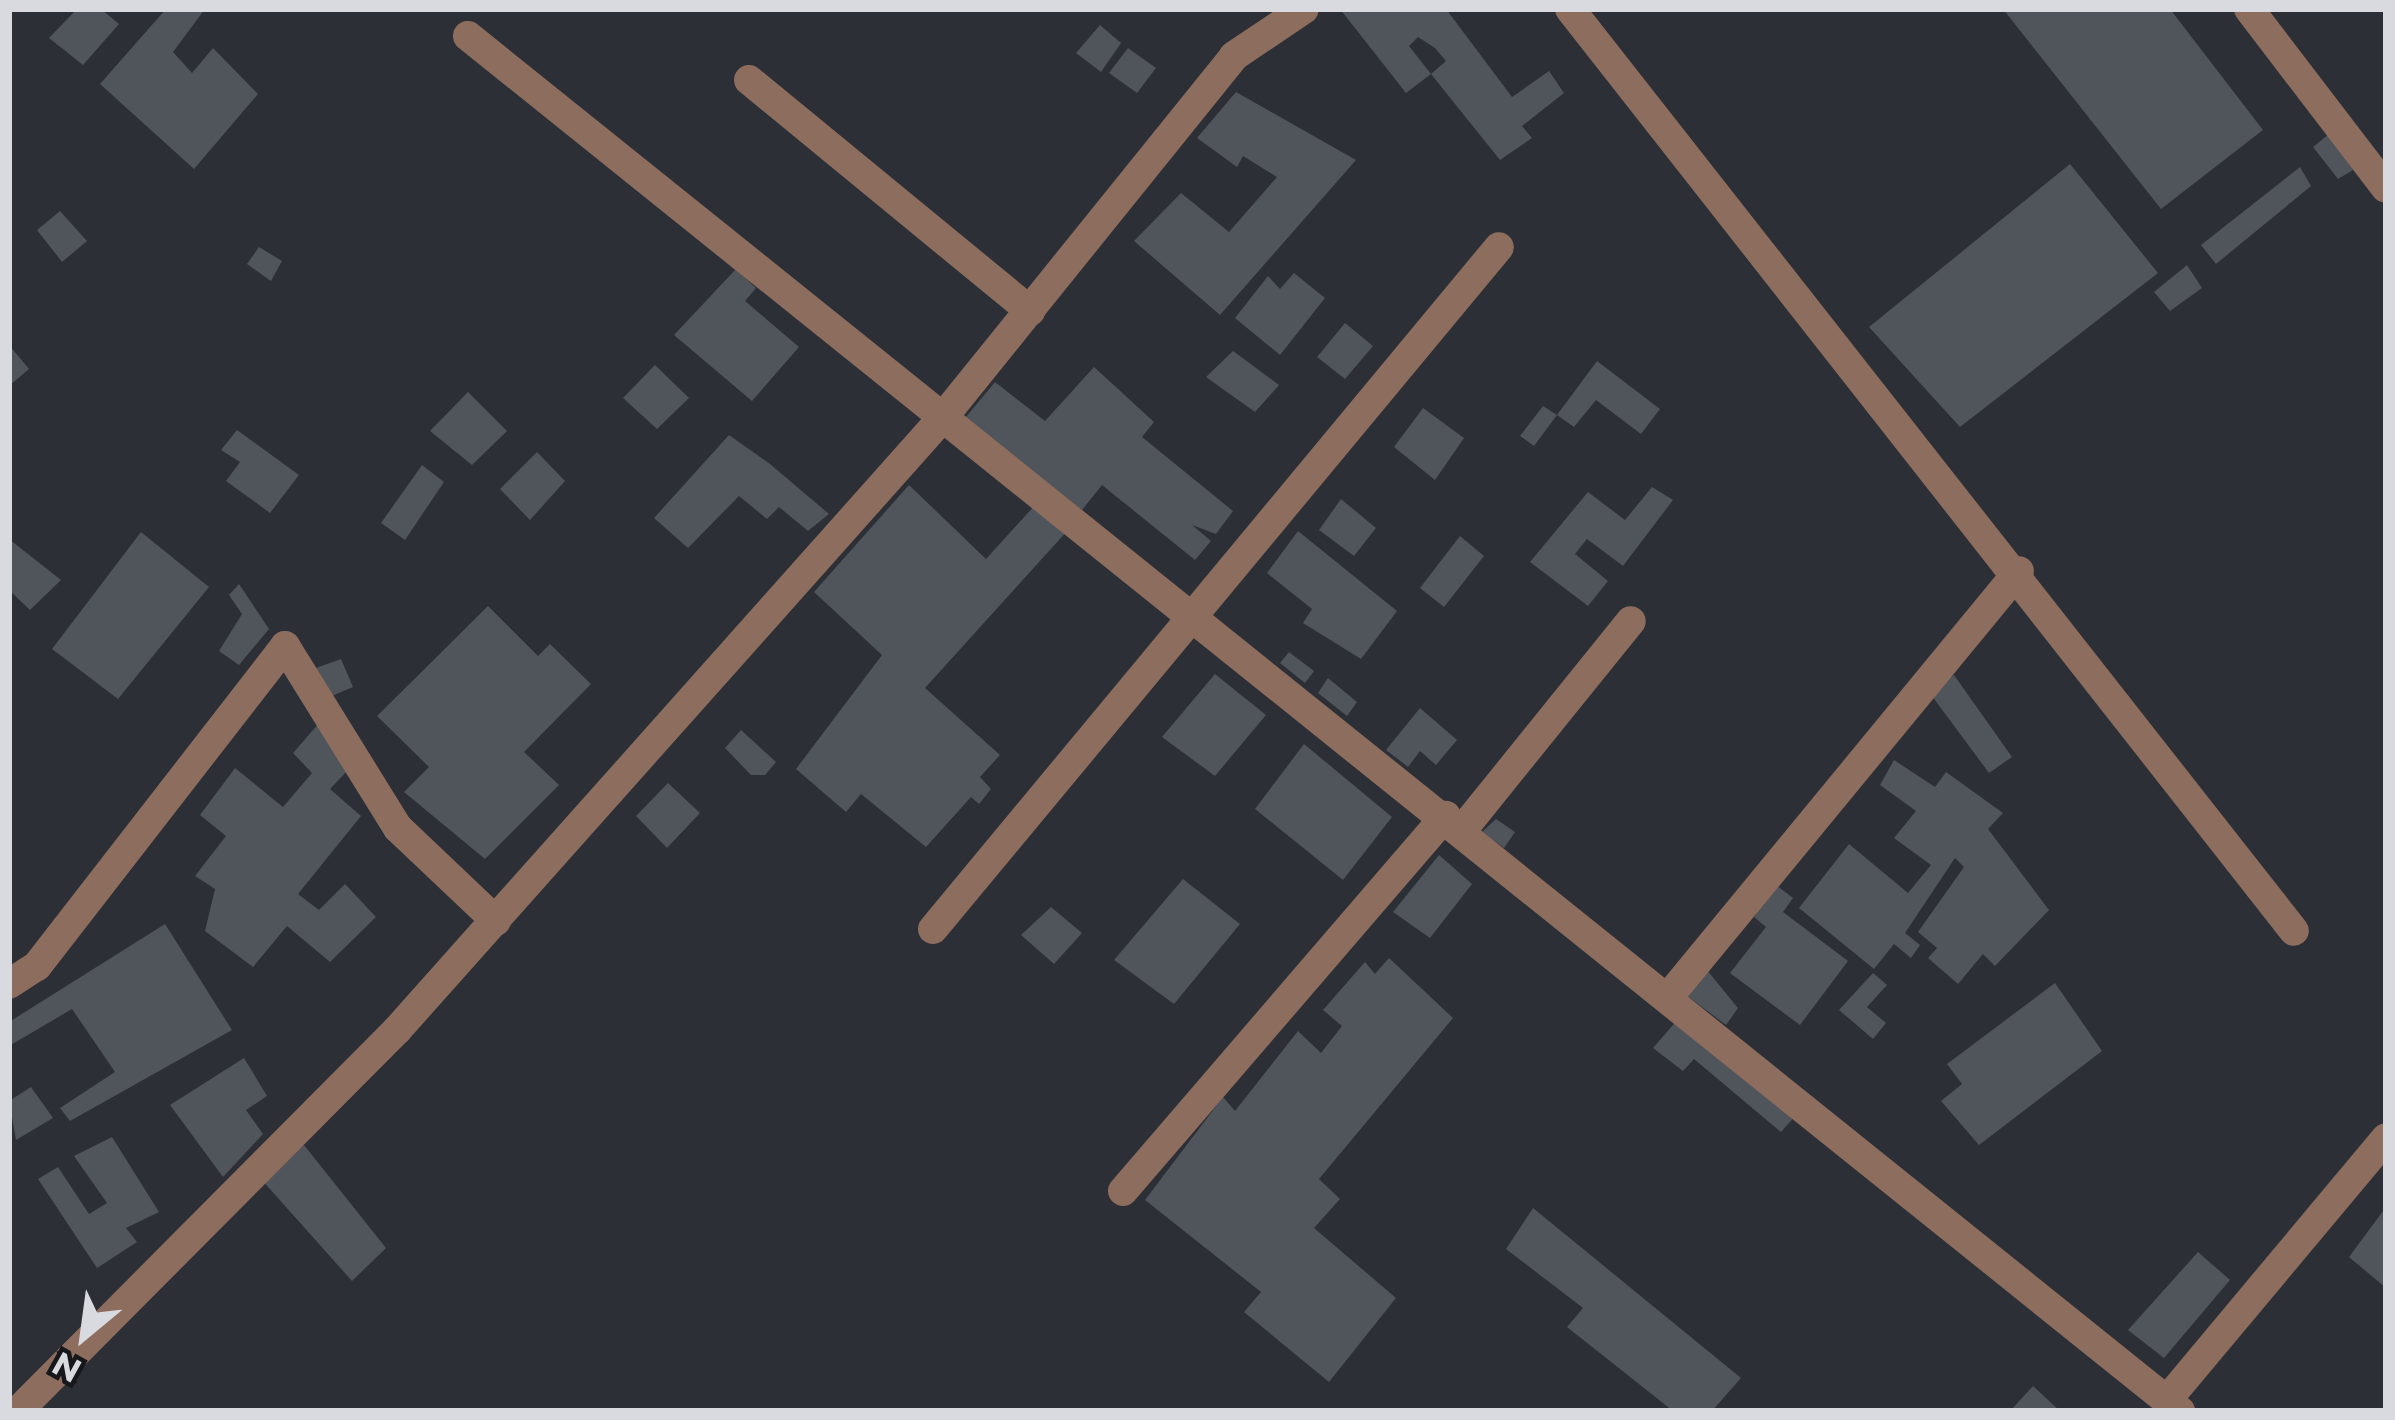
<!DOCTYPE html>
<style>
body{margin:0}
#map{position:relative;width:2395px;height:1420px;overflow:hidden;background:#2c2f36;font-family:Montserrat,sans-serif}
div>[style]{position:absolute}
.building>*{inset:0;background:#50545b}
.minor>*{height:30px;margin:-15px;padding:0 15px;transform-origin:15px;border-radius:15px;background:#8d6d5e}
span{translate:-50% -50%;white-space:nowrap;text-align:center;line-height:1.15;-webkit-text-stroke:12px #16171a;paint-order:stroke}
.frame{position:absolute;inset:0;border:12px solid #d8dadf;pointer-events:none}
.north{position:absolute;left:24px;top:1276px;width:120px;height:120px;-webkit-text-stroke:9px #16171a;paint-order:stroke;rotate:209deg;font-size:33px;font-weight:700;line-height:48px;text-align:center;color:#d8dadf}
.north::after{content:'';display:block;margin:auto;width:42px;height:54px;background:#d8dadf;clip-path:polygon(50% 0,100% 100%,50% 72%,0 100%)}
</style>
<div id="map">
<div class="building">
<i style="clip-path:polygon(77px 9px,101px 9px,119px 24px,83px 65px,49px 38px)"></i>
<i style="clip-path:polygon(166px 9px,205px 9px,173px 52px,192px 73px,213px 48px,258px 94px,194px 169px,100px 84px)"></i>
<i style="clip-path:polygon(1340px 9px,1446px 9px,1512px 97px,1549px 71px,1564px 93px,1522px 126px,1532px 138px,1500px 160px,1431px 74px,1446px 61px,1435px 48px,1418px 37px,1409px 46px,1431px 74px,1406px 93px)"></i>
<i style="clip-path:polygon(2003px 9px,2170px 9px,2263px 130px,2161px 209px)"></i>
<i style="clip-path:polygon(1100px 25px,1121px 43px,1101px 72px,1076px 53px)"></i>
<i style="clip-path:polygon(1128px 48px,1156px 68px,1137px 93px,1109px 73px)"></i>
<i style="clip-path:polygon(1236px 92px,1356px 160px,1220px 315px,1134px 241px,1181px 193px,1229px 232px,1277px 177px,1243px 156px,1237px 167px,1197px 138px)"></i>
<i style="clip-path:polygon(2329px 134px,2353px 170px,2338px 179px,2313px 147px)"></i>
<i style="clip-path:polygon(2070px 164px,2158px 273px,1960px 427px,1869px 327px)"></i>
<i style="clip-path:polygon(2300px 167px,2311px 186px,2216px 264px,2201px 245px)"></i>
<i style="clip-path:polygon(60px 211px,87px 241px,62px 262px,37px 230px)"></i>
<i style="clip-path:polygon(259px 247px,282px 261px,271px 281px,247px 264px)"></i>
<i style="clip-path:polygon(2187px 265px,2202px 288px,2170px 311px,2154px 292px)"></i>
<i style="clip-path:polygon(736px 269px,756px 288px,745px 301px,799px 347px,752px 401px,674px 335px)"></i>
<i style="clip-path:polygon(1294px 273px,1325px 298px,1280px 355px,1235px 318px,1268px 276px,1280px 289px)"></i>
<i style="clip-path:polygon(1345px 323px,1373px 346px,1345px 379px,1317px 357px)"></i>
<i style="clip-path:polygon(9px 345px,29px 369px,9px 386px)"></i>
<i style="clip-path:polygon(1233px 351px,1279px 385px,1255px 412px,1206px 377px)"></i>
<i style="clip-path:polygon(1597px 361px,1660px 409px,1641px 434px,1596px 400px,1574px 427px,1557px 415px)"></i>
<i style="clip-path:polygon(655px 365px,689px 398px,657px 429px,623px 398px)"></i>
<i style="clip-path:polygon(1094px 367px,1154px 422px,1142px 437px,1233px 511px,1216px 534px,1192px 525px,1211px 541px,1195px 560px,1102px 485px,1082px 510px,965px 418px,995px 382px,1045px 421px)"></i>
<i style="clip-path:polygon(468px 392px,507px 431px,472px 465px,430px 431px)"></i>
<i style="clip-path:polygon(1543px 406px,1557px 415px,1534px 446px,1520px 436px)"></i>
<i style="clip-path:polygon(1423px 408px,1464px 438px,1435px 480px,1394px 447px)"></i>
<i style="clip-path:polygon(237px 430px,299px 475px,270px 513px,226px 481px,240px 462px,221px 450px)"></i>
<i style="clip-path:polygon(729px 435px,770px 464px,829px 514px,808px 531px,779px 507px,767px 519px,739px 496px,688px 548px,654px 518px)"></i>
<i style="clip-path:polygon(537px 452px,565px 481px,530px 520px,500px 489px)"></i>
<i style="clip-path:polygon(422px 465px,444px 482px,405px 540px,381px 523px)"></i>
<i style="clip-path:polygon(909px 485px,986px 559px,1037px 503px,1068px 530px,925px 688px,1000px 755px,980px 777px,991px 789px,979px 804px,971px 797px,926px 847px,861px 794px,846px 812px,796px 769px,882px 655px,814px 592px)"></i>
<i style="clip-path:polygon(1652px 487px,1673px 500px,1623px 566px,1587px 539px,1575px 554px,1608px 581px,1588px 606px,1530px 562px,1588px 492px,1625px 520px)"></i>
<i style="clip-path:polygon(1341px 499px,1376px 528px,1354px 556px,1319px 530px)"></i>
<i style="clip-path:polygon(1298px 531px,1397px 611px,1361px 659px,1303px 623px,1312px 609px,1267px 573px)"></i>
<i style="clip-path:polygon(141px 532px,209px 587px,118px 699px,52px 649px)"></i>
<i style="clip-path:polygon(1460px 536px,1484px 556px,1444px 607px,1420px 588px)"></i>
<i style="clip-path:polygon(9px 539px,61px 580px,30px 610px,9px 590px)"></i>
<i style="clip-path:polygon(239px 584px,269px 629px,239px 665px,219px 651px,242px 614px,229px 595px)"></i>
<i style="clip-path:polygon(488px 606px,538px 656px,550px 644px,591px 684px,524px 752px,559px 785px,485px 859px,404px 792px,429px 767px,377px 716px)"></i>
<i style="clip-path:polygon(1289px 652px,1314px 671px,1305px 683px,1280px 663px)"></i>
<i style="clip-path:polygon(341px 659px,353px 687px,327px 698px,313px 669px)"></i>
<i style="clip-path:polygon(1215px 674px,1266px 715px,1215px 776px,1162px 737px)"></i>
<i style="clip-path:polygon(1954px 675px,2012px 757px,1989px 773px,1929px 692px)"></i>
<i style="clip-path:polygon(1328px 678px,1357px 702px,1347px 716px,1318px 693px)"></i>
<i style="clip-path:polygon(1420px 708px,1457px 740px,1436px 765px,1420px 751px,1408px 767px,1386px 750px)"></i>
<i style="clip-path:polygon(320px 722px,349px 769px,330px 789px,361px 816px,298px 894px,319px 910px,345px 884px,376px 917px,330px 962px,287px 926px,253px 967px,205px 931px,215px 889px,195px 876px,226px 836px,200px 815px,235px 768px,283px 807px,312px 773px,293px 753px)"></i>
<i style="clip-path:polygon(741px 730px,776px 762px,765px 775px,751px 775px,725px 748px)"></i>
<i style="clip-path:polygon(1304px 744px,1392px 817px,1343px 880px,1255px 809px)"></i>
<i style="clip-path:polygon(1894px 760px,1935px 787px,1946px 772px,2003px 813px,1988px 829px,2049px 910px,1995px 966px,1983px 954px,1958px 984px,1928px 958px,1937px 948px,1918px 932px,1964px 867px,1955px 858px,1905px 933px,1920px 945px,1911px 958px,1894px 944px,1874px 969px,1799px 908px,1849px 844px,1908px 893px,1931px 865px,1894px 838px,1916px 811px,1880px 785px)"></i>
<i style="clip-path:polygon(668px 783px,700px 813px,667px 848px,636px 816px)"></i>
<i style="clip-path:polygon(1496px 819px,1515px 832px,1504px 848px,1482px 832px)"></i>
<i style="clip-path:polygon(1439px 855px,1472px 884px,1430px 938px,1393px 912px)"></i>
<i style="clip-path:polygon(1183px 879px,1240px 924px,1174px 1004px,1114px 960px)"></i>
<i style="clip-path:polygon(1776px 885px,1793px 898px,1783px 912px,1848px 961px,1800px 1025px,1730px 973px,1766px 927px,1754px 917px)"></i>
<i style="clip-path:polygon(1051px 907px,1082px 933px,1054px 964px,1021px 935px)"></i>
<i style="clip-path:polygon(165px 924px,232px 1030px,70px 1121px,60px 1108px,115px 1072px,72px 1009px,9px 1046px,9px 1022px)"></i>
<i style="clip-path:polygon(1389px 958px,1453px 1018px,1319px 1179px,1340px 1199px,1314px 1228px,1396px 1298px,1329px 1382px,1244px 1312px,1261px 1292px,1145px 1200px,1223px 1097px,1235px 1111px,1298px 1031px,1321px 1053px,1342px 1026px,1323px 1010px,1365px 962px,1375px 974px)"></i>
<i style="clip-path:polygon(1706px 969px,1738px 1008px,1726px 1025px,1686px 995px)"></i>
<i style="clip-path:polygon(1873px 973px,1887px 985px,1867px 1007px,1886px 1023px,1873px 1039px,1839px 1010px)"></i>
<i style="clip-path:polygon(2055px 983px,2102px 1051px,1979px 1145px,1941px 1101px,1962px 1084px,1947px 1064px)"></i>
<i style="clip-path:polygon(1679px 1018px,1796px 1115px,1781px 1132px,1694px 1059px,1683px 1071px,1653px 1048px)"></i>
<i style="clip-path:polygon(244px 1058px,267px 1096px,246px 1110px,263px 1134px,223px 1177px,170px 1105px)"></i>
<i style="clip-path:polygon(31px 1087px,53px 1118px,16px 1140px,9px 1101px)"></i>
<i style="clip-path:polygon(112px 1137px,159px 1212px,126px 1228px,137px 1242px,97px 1268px,38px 1179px,58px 1167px,89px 1214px,107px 1203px,74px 1156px)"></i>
<i style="clip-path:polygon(304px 1145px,386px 1248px,352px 1281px,261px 1179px)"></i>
<i style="clip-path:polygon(2386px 1207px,2386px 1288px,2349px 1257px)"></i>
<i style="clip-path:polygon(1533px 1208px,1741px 1378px,1712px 1411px,1673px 1411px,1567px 1327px,1583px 1308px,1506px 1249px)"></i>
<i style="clip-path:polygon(2198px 1252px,2230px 1280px,2164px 1358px,2128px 1330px)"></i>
<i style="clip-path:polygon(2033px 1386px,2060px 1411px,2010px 1411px)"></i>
</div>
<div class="minor">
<i style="left:1570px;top:9px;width:1172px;rotate:51.86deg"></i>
<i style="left:2249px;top:9px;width:225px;rotate:52.6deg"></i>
<i style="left:468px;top:36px;width:2196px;rotate:38.77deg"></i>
<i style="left:749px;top:80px;width:364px;rotate:39.4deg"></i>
<i style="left:1463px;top:829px;width:267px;rotate:-51.1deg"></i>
<i style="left:933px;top:929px;width:886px;rotate:-50.31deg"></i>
<i style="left:9px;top:984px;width:33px;rotate:-33deg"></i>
<i style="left:37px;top:966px;width:405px;rotate:-52.2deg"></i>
<i style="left:285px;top:646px;width:214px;rotate:58.2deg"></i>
<i style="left:398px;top:828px;width:135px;rotate:43.5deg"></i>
<i style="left:1670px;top:995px;width:549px;rotate:-50.54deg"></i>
<i style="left:1123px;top:1191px;width:495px;rotate:-49.3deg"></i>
<i style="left:2167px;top:1400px;width:341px;rotate:-50.1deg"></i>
<i style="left:18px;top:1411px;width:537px;rotate:-45.15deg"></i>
<i style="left:397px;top:1030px;width:822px;rotate:-48.3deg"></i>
<i style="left:944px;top:416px;width:462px;rotate:-51.1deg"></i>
<i style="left:1234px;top:56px;width:84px;rotate:-33.9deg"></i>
</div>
<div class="frame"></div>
<div class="north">N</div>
</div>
